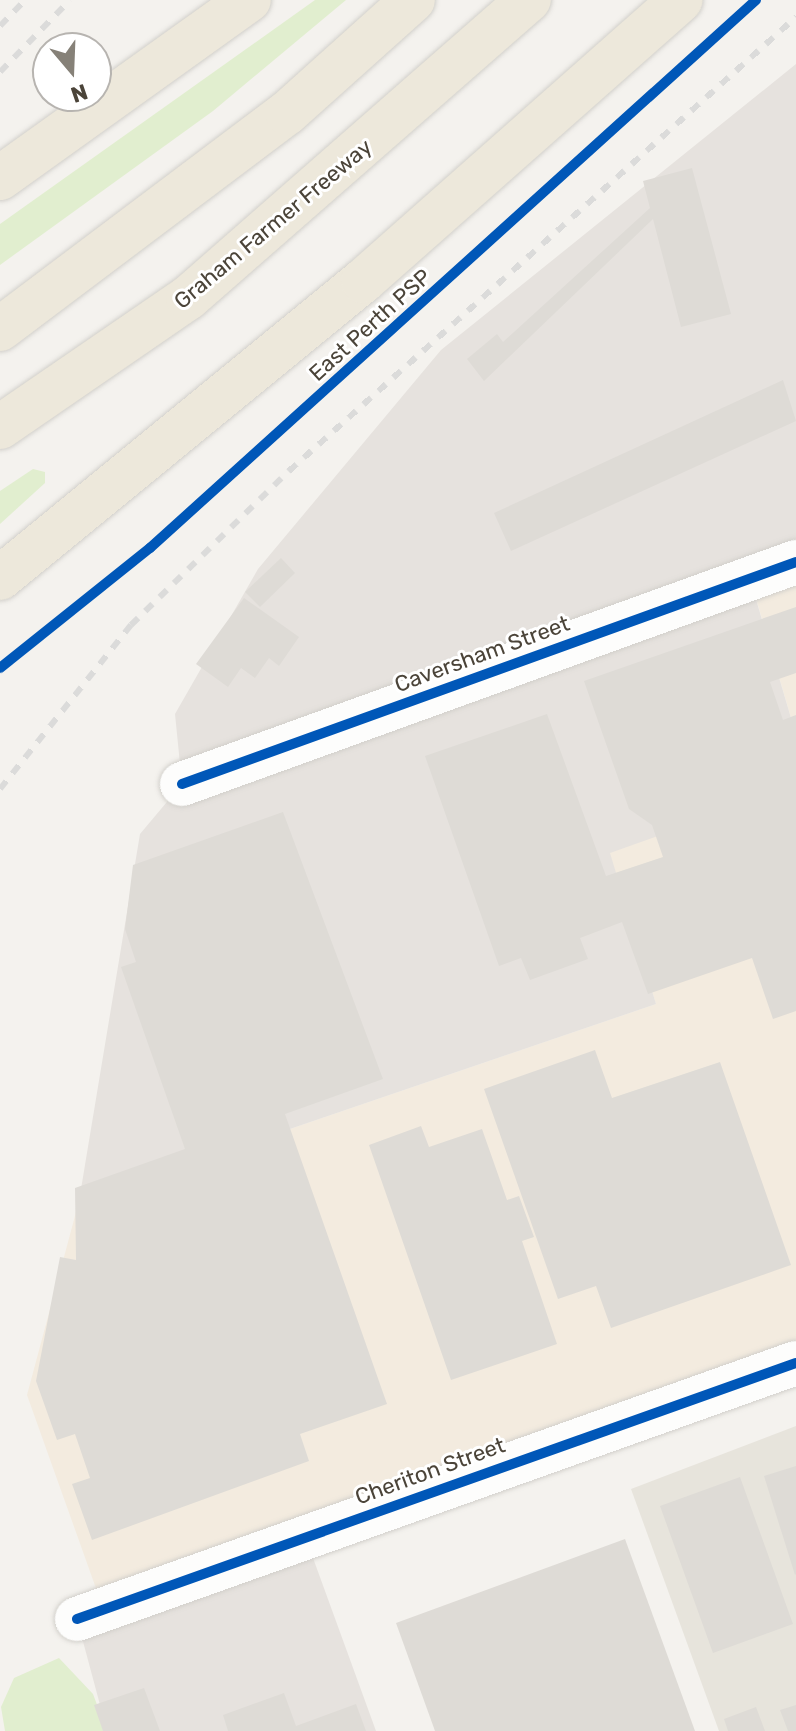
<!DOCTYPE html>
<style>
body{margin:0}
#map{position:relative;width:796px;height:1731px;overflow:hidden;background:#f4f2ee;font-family:Rubik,sans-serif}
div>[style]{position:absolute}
.residential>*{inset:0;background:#e7e4dc}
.commercial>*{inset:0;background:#f3ebdf}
.industrial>*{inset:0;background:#e6e2de}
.green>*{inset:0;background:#e1eecf}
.building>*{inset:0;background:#dedbd6}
.roads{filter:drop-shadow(0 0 2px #d2d0cb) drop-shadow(0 0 2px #d2d0cb)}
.minor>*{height:44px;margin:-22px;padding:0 22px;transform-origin:22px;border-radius:22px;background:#fdfdfc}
.highway>*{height:44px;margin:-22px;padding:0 22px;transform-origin:22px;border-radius:22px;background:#ede8db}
.rail>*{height:6px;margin-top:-3px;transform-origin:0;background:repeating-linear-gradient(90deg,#dbdbda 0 10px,transparent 0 20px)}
.cycleway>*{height:10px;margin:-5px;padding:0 5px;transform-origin:5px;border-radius:5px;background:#0057b8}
span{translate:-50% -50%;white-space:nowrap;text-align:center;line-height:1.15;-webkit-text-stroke:6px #fff;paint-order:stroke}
.street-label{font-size:22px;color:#4b4439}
.north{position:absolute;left:32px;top:32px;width:80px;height:80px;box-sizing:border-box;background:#fff;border:2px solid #b7b4b0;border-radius:50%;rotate:161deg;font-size:22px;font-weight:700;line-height:32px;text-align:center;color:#4b4439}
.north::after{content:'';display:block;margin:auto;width:28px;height:36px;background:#868178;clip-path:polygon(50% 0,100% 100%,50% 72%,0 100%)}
</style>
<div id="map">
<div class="residential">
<i style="clip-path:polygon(796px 1426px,796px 1731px,719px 1731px,631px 1489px)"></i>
</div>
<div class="commercial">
<i style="clip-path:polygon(796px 562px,796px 735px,750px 578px)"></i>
<i style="clip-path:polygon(796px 787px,796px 1363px,103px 1608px,27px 1395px,79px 1201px,656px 1004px,609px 852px)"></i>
</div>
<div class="industrial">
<i style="clip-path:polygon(796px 64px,796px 562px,750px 579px,796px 735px,796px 787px,610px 853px,656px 1004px,79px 1201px,140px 834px,182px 784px,175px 714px,258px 569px,441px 350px)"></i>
<i style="clip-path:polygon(305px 1536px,376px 1731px,107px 1731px,77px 1619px)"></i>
</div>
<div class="green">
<i style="clip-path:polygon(315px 0,346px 0,213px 111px,0 265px,0 224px)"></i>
<i style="clip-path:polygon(33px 469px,45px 472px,45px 483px,0 524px,0 491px)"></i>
<i style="clip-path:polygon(59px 1658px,93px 1694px,107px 1731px,5px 1731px,1px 1707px,14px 1678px)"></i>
</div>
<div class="building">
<i style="clip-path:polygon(692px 168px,731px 314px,681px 327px,653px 219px,484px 381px,467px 359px,497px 334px,503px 342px,650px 208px,643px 181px)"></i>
<i style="clip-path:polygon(783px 380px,796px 421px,511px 551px,494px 513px)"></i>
<i style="clip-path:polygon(281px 558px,295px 573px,260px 607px,245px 592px)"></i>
<i style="clip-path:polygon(244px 598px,299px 637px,279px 666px,269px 658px,255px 678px,241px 668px,228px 687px,196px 664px)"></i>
<i style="clip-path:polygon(796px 607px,796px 673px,770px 682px,783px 720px,796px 715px,796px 1011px,773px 1019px,752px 958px,648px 994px,622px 922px,580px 938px,588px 959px,530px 980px,521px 958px,499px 966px,425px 756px,547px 714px,606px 876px,663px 857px,652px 825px,629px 809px,584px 681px)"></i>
<i style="clip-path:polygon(283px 812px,383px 1079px,285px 1114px,387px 1404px,300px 1434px,309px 1461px,92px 1540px,72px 1484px,90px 1478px,75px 1434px,57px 1440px,36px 1381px,60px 1257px,76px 1260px,75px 1188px,185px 1149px,121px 967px,136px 962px,125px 929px,133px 865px)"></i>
<i style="clip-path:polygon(595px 1050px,612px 1098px,720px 1062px,791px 1265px,611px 1328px,596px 1286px,558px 1299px,484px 1089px)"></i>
<i style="clip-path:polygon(421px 1126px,429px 1147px,482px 1129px,507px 1200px,519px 1196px,534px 1237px,522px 1241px,557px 1344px,451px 1380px,369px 1145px)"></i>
<i style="clip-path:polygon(796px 1466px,796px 1574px,795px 1575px,764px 1476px)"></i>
<i style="clip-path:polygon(740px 1477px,793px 1624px,713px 1653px,660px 1506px)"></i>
<i style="clip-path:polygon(625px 1539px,695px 1731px,435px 1731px,396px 1623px)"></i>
<i style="clip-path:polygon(144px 1688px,160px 1731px,103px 1731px,94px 1705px)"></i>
<i style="clip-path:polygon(284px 1693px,296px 1726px,356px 1704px,366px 1731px,228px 1731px,223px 1715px)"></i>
<i style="clip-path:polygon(796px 1705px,796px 1731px,788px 1731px,780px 1710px)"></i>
<i style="clip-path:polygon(756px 1707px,765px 1731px,728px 1731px,724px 1719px)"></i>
</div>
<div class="roads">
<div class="minor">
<i style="left:182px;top:784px;width:653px;rotate:-19.88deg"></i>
<i style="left:77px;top:1619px;width:763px;rotate:-19.6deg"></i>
</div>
<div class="highway">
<i style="left:0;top:178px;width:306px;rotate:-35.6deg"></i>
<i style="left:0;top:329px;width:359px;rotate:-37deg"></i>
<i style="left:287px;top:113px;width:169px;rotate:-41.9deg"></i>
<i style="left:0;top:427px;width:228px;rotate:-34.5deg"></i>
<i style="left:188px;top:298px;width:453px;rotate:-41.2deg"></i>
<i style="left:0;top:578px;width:469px;rotate:-39.3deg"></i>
<i style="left:363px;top:281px;width:424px;rotate:-41.5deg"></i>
</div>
</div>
<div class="rail">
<i style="left:0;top:26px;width:36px;rotate:-46deg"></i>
<i style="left:0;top:72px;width:100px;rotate:-45.8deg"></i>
<i style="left:0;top:789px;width:210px;rotate:-51.4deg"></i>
<i style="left:131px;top:625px;width:221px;rotate:-44.3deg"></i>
<i style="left:289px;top:471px;width:681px;rotate:-41.84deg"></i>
</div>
<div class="cycleway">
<i style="left:0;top:668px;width:192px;rotate:-38.7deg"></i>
<i style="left:150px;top:548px;width:817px;rotate:-42.12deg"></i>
<i style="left:182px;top:784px;width:653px;rotate:-19.88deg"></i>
<i style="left:77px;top:1619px;width:763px;rotate:-19.6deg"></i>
</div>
<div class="street-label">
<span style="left:273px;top:224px;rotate:-40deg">Graham Farmer Freeway</span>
<span style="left:370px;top:325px;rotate:-42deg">East Perth PSP</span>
<span style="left:482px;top:654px;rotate:-20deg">Caversham Street</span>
<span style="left:430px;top:1471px;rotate:-20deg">Cheriton Street</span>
</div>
<div class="north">N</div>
</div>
